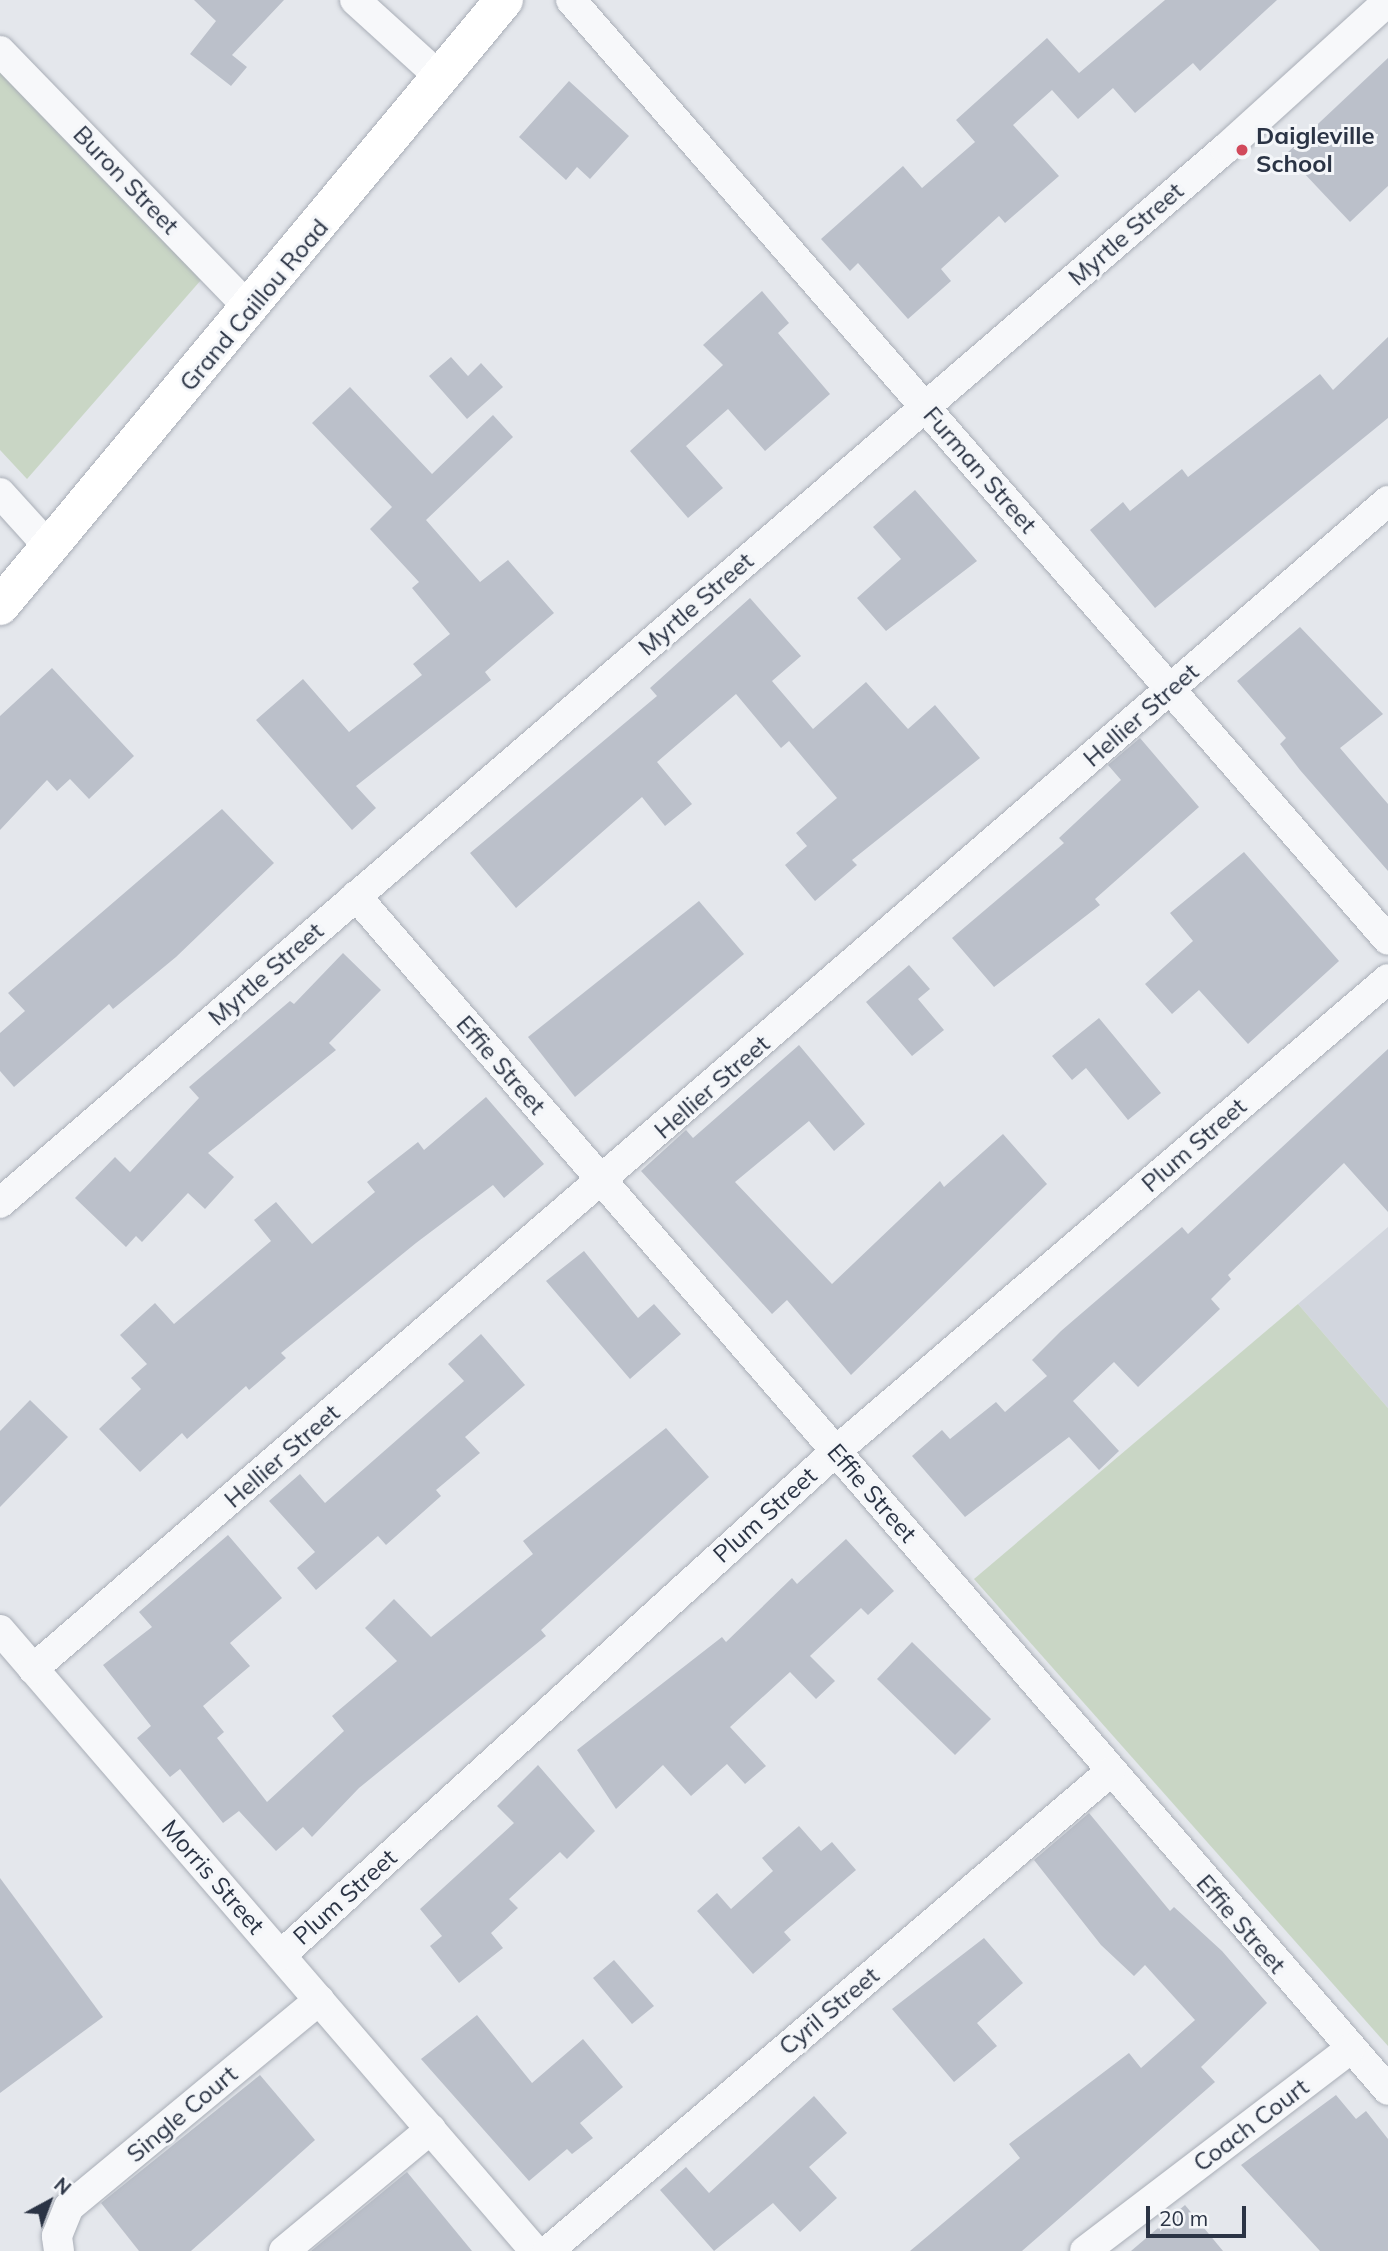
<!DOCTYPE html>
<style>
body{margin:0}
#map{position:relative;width:1388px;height:2251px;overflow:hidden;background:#e4e7ec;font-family:Mulish,sans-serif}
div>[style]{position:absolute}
.built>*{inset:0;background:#d2d6de}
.green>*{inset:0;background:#c9d6c5}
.building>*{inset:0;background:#bbc0ca}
.roads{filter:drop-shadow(0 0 2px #a9aeb7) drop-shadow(0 0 2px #a9aeb7)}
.street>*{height:30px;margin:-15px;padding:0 15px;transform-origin:15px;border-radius:15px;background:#f7f8fa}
.secondary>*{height:38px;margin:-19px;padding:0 19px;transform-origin:19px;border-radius:19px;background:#fff}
.dots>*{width:19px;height:19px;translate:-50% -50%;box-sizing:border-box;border:4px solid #f4f6f9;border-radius:50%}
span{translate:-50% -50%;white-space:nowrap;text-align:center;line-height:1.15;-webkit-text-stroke:6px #f4f6f9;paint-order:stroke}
.poi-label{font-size:24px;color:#2b3445;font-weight:700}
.left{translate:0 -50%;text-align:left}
.street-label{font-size:24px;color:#2b3445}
.north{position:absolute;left:14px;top:2167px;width:70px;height:70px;-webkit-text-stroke:5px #f4f6f9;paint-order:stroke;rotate:41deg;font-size:19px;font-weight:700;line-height:28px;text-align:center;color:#2b3445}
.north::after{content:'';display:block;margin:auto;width:24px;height:32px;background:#2b3445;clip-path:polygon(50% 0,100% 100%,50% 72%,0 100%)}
.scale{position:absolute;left:1146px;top:2206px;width:100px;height:32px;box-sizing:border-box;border:4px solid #2b3445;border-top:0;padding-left:9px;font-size:21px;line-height:24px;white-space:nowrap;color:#2b3445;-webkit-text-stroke:5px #f4f6f9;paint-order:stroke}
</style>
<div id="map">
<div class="built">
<i style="clip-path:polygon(1388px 1227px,1388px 1408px,1298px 1304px)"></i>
</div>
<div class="green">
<i style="clip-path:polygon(0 72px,201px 280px,27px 479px,0 450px)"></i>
<i style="clip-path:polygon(1298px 1304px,1388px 1408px,1388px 2046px,974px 1579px)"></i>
</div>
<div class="building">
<i style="clip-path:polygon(194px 0,284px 0,232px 55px,247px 67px,231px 86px,190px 54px,216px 21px)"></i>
<i style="clip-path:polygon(1165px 0,1277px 0,1200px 71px,1193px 63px,1135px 113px,1113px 88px,1078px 119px,1052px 90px,1013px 125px,1059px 176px,1005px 223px,999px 216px,941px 269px,951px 281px,908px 319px,858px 263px,850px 271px,821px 239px,903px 166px,922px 188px,975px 142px,956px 120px,1047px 38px,1079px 73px)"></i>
<i style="clip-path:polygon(1388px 58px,1388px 186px,1350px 222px,1286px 154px)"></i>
<i style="clip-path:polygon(569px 81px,629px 136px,590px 179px,577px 167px,566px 180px,519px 137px)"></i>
<i style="clip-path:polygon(762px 291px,789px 323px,778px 333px,830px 394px,765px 451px,728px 409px,686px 446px,723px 488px,688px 518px,630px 451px,723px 365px,703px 345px)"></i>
<i style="clip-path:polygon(1388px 337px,1388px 418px,1155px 608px,1090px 530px,1123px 502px,1130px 511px,1182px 469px,1188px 477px,1320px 374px,1333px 390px)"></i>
<i style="clip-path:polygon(451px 357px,468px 376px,481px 363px,503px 387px,467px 419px,429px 376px)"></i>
<i style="clip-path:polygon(350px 387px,432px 474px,493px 415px,513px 437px,426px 520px,480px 582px,508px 560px,554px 613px,485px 672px,491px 680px,356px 786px,376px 808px,352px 830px,256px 720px,303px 679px,349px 732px,422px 675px,413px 664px,450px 634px,412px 588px,419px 582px,370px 529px,392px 507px,312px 423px)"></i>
<i style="clip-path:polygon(915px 490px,977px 561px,886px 631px,857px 598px,901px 559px,873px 527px)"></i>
<i style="clip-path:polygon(750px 598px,801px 656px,772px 681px,813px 729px,866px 682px,908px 729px,935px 705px,980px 758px,852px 860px,857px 865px,815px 901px,785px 865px,807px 846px,796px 833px,837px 798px,789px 741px,781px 748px,736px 694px,657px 762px,692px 804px,665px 826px,642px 797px,516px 908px,470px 853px,657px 696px,650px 688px)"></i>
<i style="clip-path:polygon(1300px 627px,1383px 714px,1340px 748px,1388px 804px,1388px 871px,1300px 770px,1280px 744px,1286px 738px,1237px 681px)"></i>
<i style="clip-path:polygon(52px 668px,134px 756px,89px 799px,70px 779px,57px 791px,47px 780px,0 830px,0 716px)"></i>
<i style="clip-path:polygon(1140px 738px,1199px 807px,1095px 899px,1100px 905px,994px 987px,952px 938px,1064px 843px,1059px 838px,1121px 780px,1108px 765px)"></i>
<i style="clip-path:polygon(222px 809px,274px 863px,176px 957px,113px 1009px,109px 1004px,14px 1087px,0 1071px,0 1033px,25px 1011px,8px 993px)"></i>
<i style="clip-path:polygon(1244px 852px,1339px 961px,1248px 1044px,1199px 990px,1172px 1014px,1145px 984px,1193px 941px,1170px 913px)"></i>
<i style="clip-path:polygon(699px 901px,744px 954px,575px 1097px,528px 1037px)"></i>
<i style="clip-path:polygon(343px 953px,381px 990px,329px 1043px,336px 1050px,208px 1153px,234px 1177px,205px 1209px,188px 1193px,142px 1242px,136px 1236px,126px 1247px,75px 1198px,115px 1157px,130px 1172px,199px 1098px,189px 1087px,290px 1001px,294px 1004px)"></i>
<i style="clip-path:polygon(909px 965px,930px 989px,918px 999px,944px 1030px,912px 1056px,866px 1002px)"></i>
<i style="clip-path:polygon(1099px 1018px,1161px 1093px,1128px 1120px,1086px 1068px,1072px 1080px,1052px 1056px)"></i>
<i style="clip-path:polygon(799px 1045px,865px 1124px,834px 1151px,809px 1121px,735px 1182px,832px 1284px,940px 1181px,944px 1187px,1003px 1134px,1047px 1184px,851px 1375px,787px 1300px,772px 1314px,641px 1171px,686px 1130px,693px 1138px)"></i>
<i style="clip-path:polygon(1388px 1049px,1388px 1212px,1344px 1163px,1228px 1275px,1231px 1279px,1211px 1299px,1220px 1309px,1138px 1387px,1114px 1362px,1073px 1401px,1119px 1451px,1099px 1470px,1069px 1437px,965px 1517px,912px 1456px,942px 1430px,950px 1439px,996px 1402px,1005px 1412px,1047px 1376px,1032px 1360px,1061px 1331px,1182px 1227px,1188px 1234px)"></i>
<i style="clip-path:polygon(486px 1097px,544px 1164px,504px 1198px,493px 1185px,416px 1243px,281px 1353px,286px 1358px,249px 1390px,246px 1386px,187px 1439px,182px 1433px,140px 1472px,99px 1429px,141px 1389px,131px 1378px,147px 1364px,120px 1335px,155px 1303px,174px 1324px,271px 1241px,254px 1220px,276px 1202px,312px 1244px,375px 1192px,367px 1182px,418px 1142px,424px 1150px)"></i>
<i style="clip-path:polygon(584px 1251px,638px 1318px,654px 1304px,681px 1334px,630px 1379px,546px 1281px)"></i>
<i style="clip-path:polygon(481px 1334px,525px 1385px,465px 1437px,480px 1453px,436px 1490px,441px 1496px,386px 1545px,378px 1536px,316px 1590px,297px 1568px,315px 1552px,269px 1501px,300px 1474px,325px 1503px,464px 1381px,448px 1364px)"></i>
<i style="clip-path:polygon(30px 1400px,68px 1437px,0 1507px,0 1431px)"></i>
<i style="clip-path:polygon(666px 1428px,709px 1477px,541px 1630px,546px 1636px,359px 1788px,312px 1837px,303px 1827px,276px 1851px,239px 1811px,223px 1823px,180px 1769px,170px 1777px,137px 1738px,151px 1726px,103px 1665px,152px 1627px,139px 1612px,228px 1535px,282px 1598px,230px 1643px,250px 1666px,203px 1706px,224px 1732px,217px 1738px,267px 1802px,344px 1731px,332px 1716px,397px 1661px,365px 1628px,394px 1599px,431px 1637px,533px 1554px,523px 1541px)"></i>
<i style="clip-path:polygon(846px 1539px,894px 1591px,868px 1615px,861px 1608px,810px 1656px,835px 1681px,816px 1699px,790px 1672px,730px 1727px,766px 1766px,745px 1784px,727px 1764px,691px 1796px,663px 1765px,616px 1809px,577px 1750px,722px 1637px,726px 1642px,792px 1578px,797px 1584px)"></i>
<i style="clip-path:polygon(912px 1642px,991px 1719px,955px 1755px,877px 1679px)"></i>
<i style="clip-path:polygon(538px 1765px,595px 1831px,567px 1859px,560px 1852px,509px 1899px,518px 1908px,491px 1933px,503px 1948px,459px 1983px,430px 1946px,442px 1936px,420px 1909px,514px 1823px,497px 1806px)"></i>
<i style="clip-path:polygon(1089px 1813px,1170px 1911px,1174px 1907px,1222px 1951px,1267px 2003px,1201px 2067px,1215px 2082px,1022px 2251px,910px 2251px,1020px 2158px,1009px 2144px,1129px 2053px,1141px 2068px,1195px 2020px,1145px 1965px,1134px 1976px,1101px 1945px,1034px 1860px)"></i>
<i style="clip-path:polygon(799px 1826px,821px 1851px,832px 1842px,856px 1870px,784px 1932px,791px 1940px,753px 1974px,697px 1911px,717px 1893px,731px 1909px,773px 1871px,762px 1858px)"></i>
<i style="clip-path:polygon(0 1878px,103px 2017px,0 2093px)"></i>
<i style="clip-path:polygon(984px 1938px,1023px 1983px,977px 2023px,997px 2046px,954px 2082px,892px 2009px)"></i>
<i style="clip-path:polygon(614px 1960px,654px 2006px,632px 2024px,593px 1978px)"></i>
<i style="clip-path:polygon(477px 2015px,532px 2083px,583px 2039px,623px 2087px,580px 2123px,593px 2138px,572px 2154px,567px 2149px,529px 2181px,421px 2059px)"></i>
<i style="clip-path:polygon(260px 2075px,315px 2140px,191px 2251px,139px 2251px,101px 2203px)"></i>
<i style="clip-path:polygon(1336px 2095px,1356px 2119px,1366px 2111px,1388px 2139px,1388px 2251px,1320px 2251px,1241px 2165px)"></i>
<i style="clip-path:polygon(814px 2096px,847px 2133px,809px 2167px,837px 2198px,800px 2232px,773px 2203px,714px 2251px,660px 2190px,686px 2167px,709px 2193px)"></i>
<i style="clip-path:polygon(407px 2172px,472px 2251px,311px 2251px)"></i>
<i style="clip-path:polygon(1185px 2205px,1223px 2251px,1131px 2251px)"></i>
</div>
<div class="roads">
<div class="street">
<i style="left:355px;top:0;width:115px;rotate:42.2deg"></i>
<i style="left:571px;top:0;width:1245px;rotate:49deg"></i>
<i style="left:0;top:51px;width:361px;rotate:45.9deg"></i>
<i style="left:0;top:493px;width:73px;rotate:47.8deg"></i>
<i style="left:356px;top:896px;width:1578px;rotate:49.16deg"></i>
<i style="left:0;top:1203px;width:1616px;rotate:-40.71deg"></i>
<i style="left:1225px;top:149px;width:220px;rotate:-42.2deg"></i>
<i style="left:0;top:1630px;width:820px;rotate:49.25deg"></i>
<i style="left:33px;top:1669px;width:1789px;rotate:-40.76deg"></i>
<i style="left:281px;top:1955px;width:750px;rotate:-42.24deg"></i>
<i style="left:836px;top:1451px;width:726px;rotate:-40.53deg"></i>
<i style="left:59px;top:2251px;width:15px;rotate:-98deg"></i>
<i style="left:57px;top:2236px;width:31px;rotate:-68deg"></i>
<i style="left:69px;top:2207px;width:325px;rotate:-39.6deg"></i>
<i style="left:284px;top:2251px;width:191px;rotate:-39.7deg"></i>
<i style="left:548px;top:2251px;width:738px;rotate:-40.44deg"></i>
<i style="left:1085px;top:2251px;width:333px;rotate:-37.3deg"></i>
</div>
<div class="secondary">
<i style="left:0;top:606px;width:788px;rotate:-50.25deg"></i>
</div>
</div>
<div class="dots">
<i style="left:1242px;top:150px;background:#d1495b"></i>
</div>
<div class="poi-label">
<span class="left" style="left:1256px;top:150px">Daigleville<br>School</span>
</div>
<div class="street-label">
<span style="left:126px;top:180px;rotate:46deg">Buron Street</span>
<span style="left:1126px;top:234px;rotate:-41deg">Myrtle Street</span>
<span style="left:254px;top:305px;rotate:-50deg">Grand Caillou Road</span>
<span style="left:980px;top:470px;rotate:49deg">Furman Street</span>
<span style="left:696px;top:604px;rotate:-41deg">Myrtle Street</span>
<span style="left:1141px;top:715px;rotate:-41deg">Hellier Street</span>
<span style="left:266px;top:974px;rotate:-41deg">Myrtle Street</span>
<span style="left:501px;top:1065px;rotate:49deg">Effie Street</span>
<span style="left:712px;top:1087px;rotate:-41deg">Hellier Street</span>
<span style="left:1194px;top:1145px;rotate:-41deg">Plum Street</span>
<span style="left:282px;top:1456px;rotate:-41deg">Hellier Street</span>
<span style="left:872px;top:1493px;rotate:49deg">Effie Street</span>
<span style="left:765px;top:1515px;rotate:-42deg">Plum Street</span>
<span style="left:213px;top:1877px;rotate:49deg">Morris Street</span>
<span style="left:345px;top:1897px;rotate:-42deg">Plum Street</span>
<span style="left:1241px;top:1924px;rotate:49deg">Effie Street</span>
<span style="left:829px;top:2011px;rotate:-40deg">Cyril Street</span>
<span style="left:182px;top:2114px;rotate:-40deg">Single Court</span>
<span style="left:1251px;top:2125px;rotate:-37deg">Coach Court</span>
</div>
<div class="north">N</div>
<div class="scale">20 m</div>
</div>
